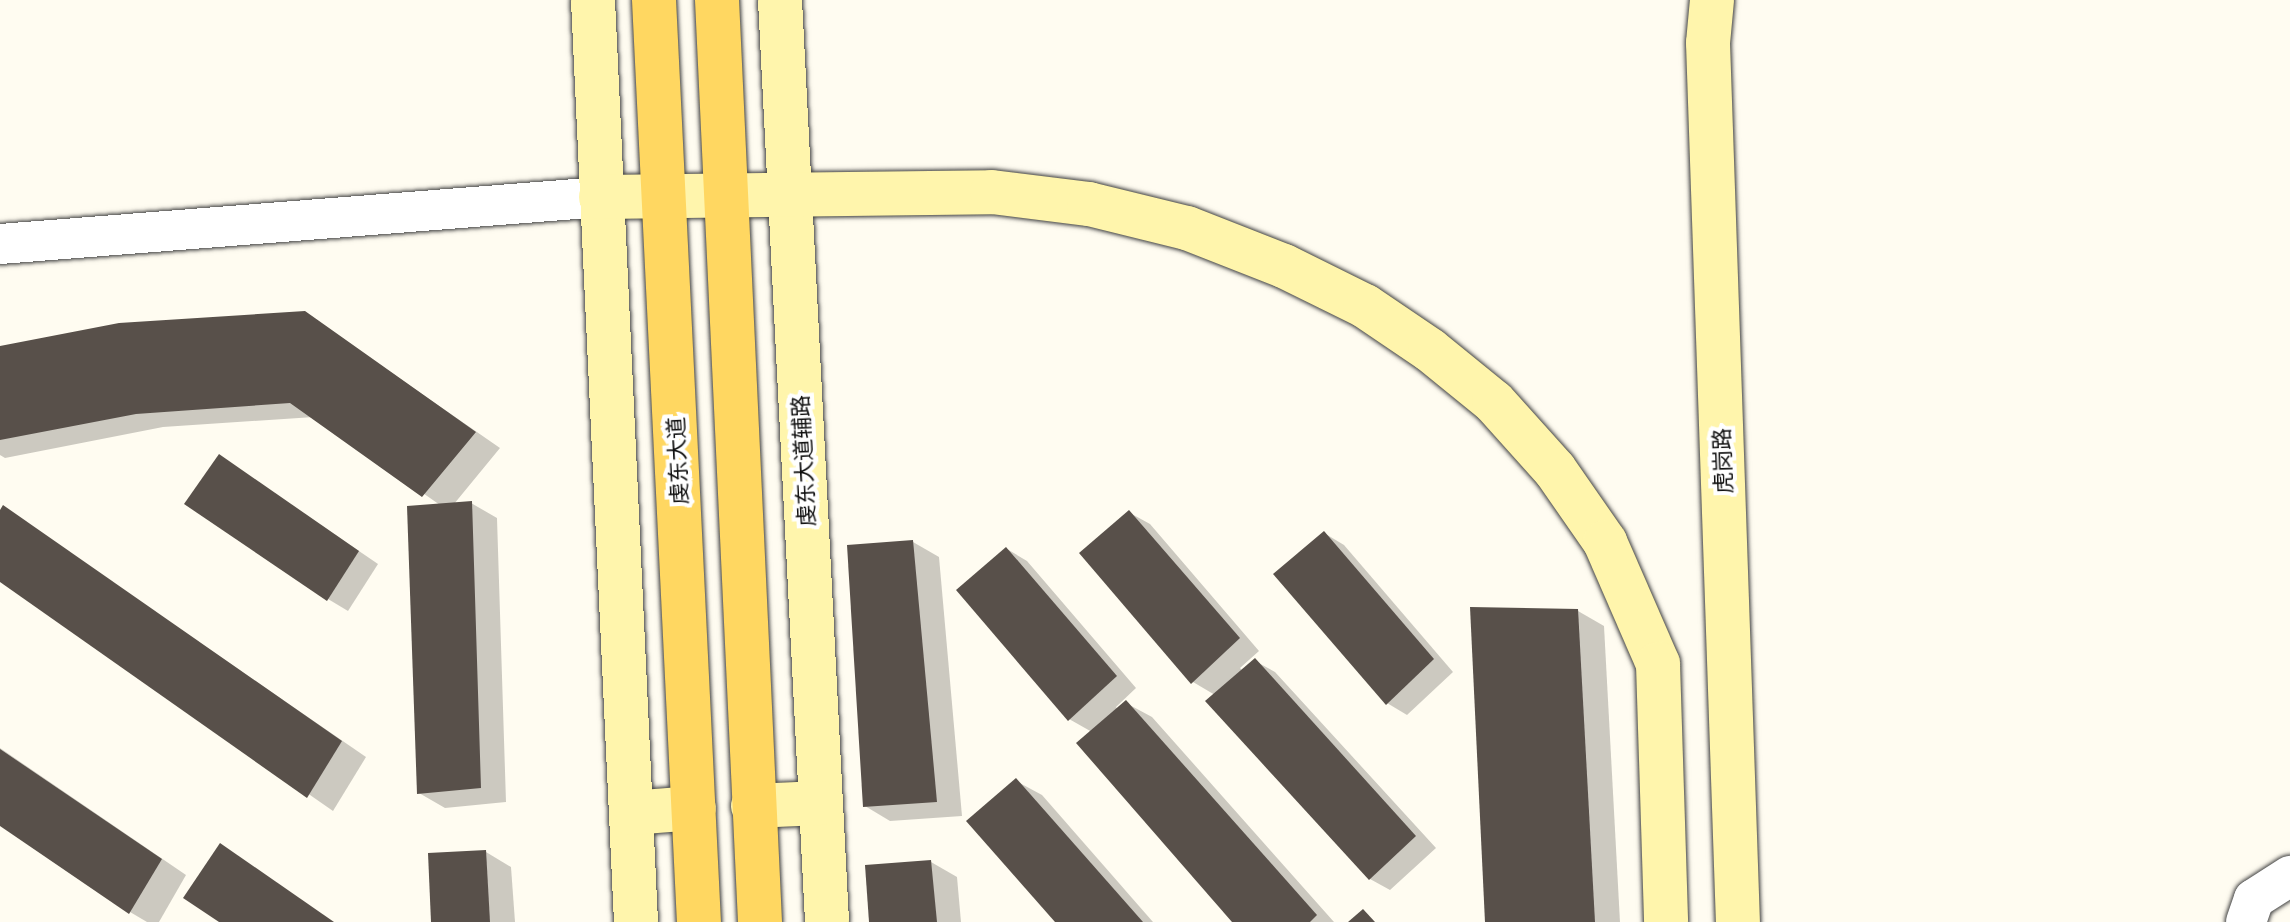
<!DOCTYPE html>
<meta charset="utf-8">
<style>
body{margin:0}
#map{position:relative;width:2290px;height:922px;overflow:hidden;background:#fffcf1;font-family:"IBM Plex Serif","Noto Sans SC",serif}
div>[style]{position:absolute}
.shadow>*{inset:0;background:#0003}
.building>*{inset:0;background:#58504a}
.roads{filter:drop-shadow(0 0 2px #424242) drop-shadow(0 0 2px #424242)}
.street>*{height:40px;margin:-20px;padding:0 20px;transform-origin:20px;border-radius:20px;background:#fff}
.secondary>*{height:44px;margin:-22px;padding:0 22px;transform-origin:22px;border-radius:22px;background:#fff5ac}
.primary>*{height:44px;margin:-22px;padding:0 22px;transform-origin:22px;border-radius:22px;background:#ffd761}
span{translate:-50% -50%;white-space:nowrap;text-align:center;line-height:1.15;-webkit-text-stroke:8px #fff;paint-order:stroke}
.street-label{font-size:22px;color:#0f0f0f}
</style>
<div id="map">
<div class="shadow">
<i style="clip-path:polygon(305px 313px,500px 448px,454px 504px,471px 503px,497px 518px,506px 802px,445px 808px,419px 793px,440px 505px,314px 417px,163px 427px,5px 458px,0 455px,0 348px)"></i>
<i style="clip-path:polygon(220px 456px,378px 564px,348px 611px,328px 599px)"></i>
<i style="clip-path:polygon(4px 508px,366px 757px,333px 811px,0 579px,0 514px)"></i>
<i style="clip-path:polygon(1130px 513px,1150px 524px,1259px 651px,1240px 668px,1243px 671px,1255px 661px,1275px 672px,1436px 848px,1390px 890px,1370px 879px,1215px 695px,1193px 682px)"></i>
<i style="clip-path:polygon(1324px 533px,1344px 545px,1453px 672px,1407px 715px,1387px 703px)"></i>
<i style="clip-path:polygon(913px 542px,939px 557px,962px 816px,890px 821px,865px 806px)"></i>
<i style="clip-path:polygon(1007px 549px,1027px 561px,1136px 688px,1116px 707px,1118px 710px,1126px 703px,1152px 717px,1334px 922px,1235px 922px,1092px 732px,1069px 719px)"></i>
<i style="clip-path:polygon(1578px 611px,1604px 626px,1620px 922px,1487px 922px)"></i>
<i style="clip-path:polygon(0 748px,186px 875px,159px 922px,147px 922px,130px 912px,0 824px)"></i>
<i style="clip-path:polygon(1016px 781px,1042px 795px,1153px 922px,1058px 922px)"></i>
<i style="clip-path:polygon(486px 852px,511px 867px,515px 922px,433px 922px)"></i>
<i style="clip-path:polygon(931px 862px,957px 877px,961px 922px,871px 922px)"></i>
</div>
<div class="building">
<i style="clip-path:polygon(305px 311px,476px 432px,422px 497px,290px 403px,136px 414px,0 440px,0 346px,119px 323px)"></i>
<i style="clip-path:polygon(219px 454px,359px 551px,327px 601px,184px 504px)"></i>
<i style="clip-path:polygon(472px 501px,481px 788px,417px 794px,407px 506px)"></i>
<i style="clip-path:polygon(3px 505px,342px 741px,307px 798px,0 582px,0 510px)"></i>
<i style="clip-path:polygon(1129px 510px,1240px 638px,1191px 684px,1079px 553px)"></i>
<i style="clip-path:polygon(1324px 531px,1434px 659px,1386px 705px,1273px 574px)"></i>
<i style="clip-path:polygon(913px 540px,937px 802px,863px 807px,847px 545px)"></i>
<i style="clip-path:polygon(1006px 547px,1117px 676px,1068px 721px,956px 590px)"></i>
<i style="clip-path:polygon(1470px 607px,1578px 609px,1595px 922px,1485px 922px)"></i>
<i style="clip-path:polygon(1255px 658px,1416px 836px,1369px 880px,1205px 701px)"></i>
<i style="clip-path:polygon(1126px 700px,1317px 915px,1310px 922px,1232px 922px,1076px 743px)"></i>
<i style="clip-path:polygon(0 749px,162px 859px,129px 914px,0 826px)"></i>
<i style="clip-path:polygon(1016px 778px,1143px 922px,1055px 922px,966px 821px)"></i>
<i style="clip-path:polygon(220px 843px,334px 922px,219px 922px,183px 898px)"></i>
<i style="clip-path:polygon(486px 850px,490px 922px,431px 922px,428px 853px)"></i>
<i style="clip-path:polygon(931px 860px,937px 922px,869px 922px,865px 865px)"></i>
<i style="clip-path:polygon(1363px 909px,1375px 922px,1348px 922px)"></i>
</div>
<div class="roads">
<div class="street">
<i style="left:0;top:244px;width:603px;rotate:-4.47deg"></i>
<i style="left:2246px;top:922px;width:24px;rotate:-71deg"></i>
<i style="left:2254px;top:899px;width:43px;rotate:-32.6deg"></i>
</div>
<div class="secondary">
<i style="left:593px;top:0;width:923px;rotate:87.33deg"></i>
<i style="left:780px;top:0;width:923px;rotate:87.08deg"></i>
<i style="left:1712px;top:0;width:43px;rotate:95.3deg"></i>
<i style="left:1708px;top:43px;width:880px;rotate:88.05deg"></i>
<i style="left:601px;top:197px;width:391px;rotate:-0.7deg"></i>
<i style="left:992px;top:192px;width:98px;rotate:7.1deg"></i>
<i style="left:1089px;top:204px;width:101px;rotate:13.8deg"></i>
<i style="left:1187px;top:228px;width:104px;rotate:21.4deg"></i>
<i style="left:1284px;top:266px;width:90px;rotate:26.3deg"></i>
<i style="left:1365px;top:306px;width:78px;rotate:34.1deg"></i>
<i style="left:1430px;top:350px;width:82px;rotate:39.1deg"></i>
<i style="left:1494px;top:402px;width:91px;rotate:48.1deg"></i>
<i style="left:1555px;top:470px;width:88px;rotate:55.2deg"></i>
<i style="left:1605px;top:542px;width:133px;rotate:66.5deg"></i>
<i style="left:1658px;top:664px;width:258px;rotate:88.2deg"></i>
<i style="left:753px;top:806px;width:67px;rotate:-2.6deg"></i>
<i style="left:631px;top:813px;width:63px;rotate:-4.5deg"></i>
</div>
<div class="primary">
<i style="left:654px;top:0;width:923px;rotate:87.21deg"></i>
<i style="left:717px;top:0;width:923px;rotate:87.33deg"></i>
</div>
</div>
<div class="street-label">
<span style="left:677px;top:461px;rotate:-93deg">虔东大道</span>
<span style="left:803px;top:461px;rotate:-93deg">虔东大道辅路</span>
<span style="left:1722px;top:461px;rotate:-92deg">虎岗路</span>
</div>
</div>
